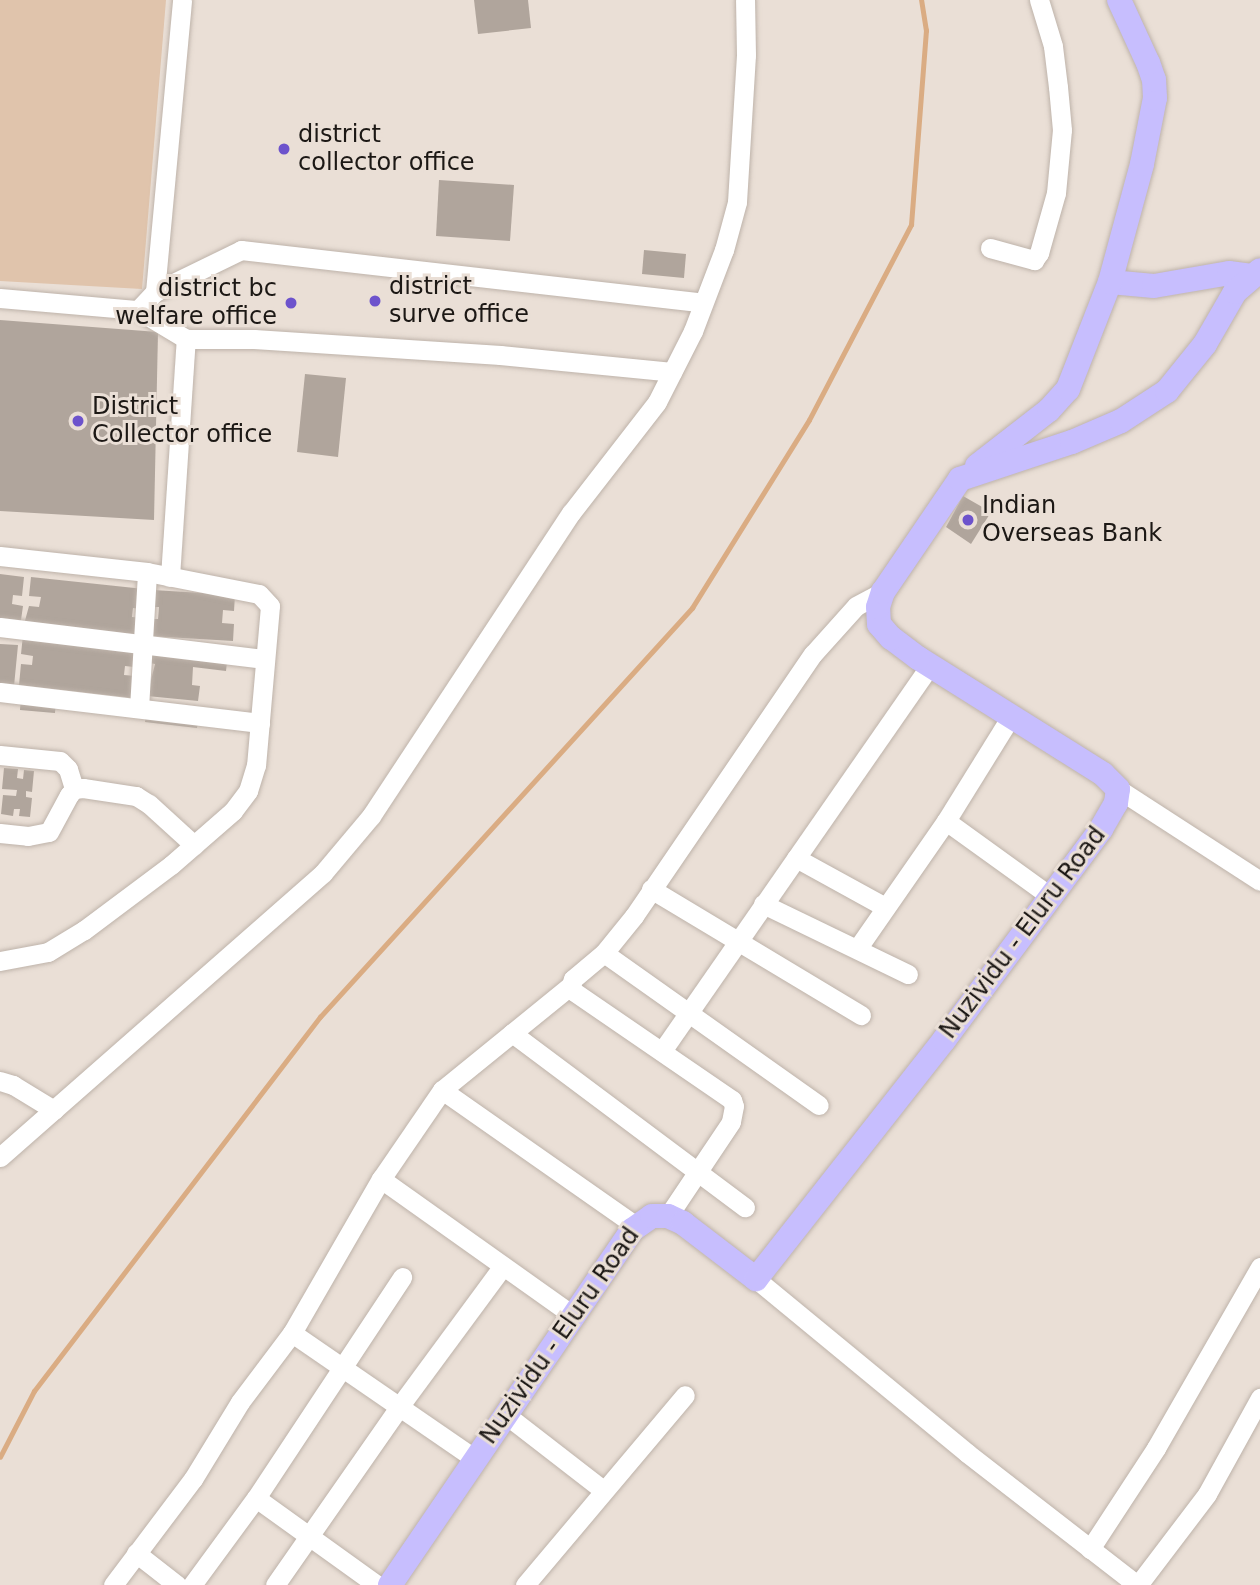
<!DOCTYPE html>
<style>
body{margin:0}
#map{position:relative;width:1260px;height:1585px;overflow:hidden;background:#eadfd6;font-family:"DejaVu Sans",sans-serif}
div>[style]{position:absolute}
.green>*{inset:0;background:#e0c4ac}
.stream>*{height:4.5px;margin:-2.25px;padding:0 2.25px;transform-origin:2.25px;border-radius:2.25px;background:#daac83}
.building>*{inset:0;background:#b0a59c}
.roads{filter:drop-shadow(0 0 2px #beb3aa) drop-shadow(0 0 2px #beb3aa)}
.minor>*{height:19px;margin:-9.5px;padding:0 9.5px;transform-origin:9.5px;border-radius:9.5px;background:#fff}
.major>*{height:24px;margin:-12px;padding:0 12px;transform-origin:12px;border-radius:12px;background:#c7befe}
.dots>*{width:19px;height:19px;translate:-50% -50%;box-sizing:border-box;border:4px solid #eadfd6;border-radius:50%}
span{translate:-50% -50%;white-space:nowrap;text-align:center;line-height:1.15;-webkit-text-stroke:6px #eadfd6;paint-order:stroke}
.poi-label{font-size:24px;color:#1c1815}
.left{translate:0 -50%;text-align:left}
.right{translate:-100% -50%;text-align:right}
.street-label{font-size:24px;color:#1c1815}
</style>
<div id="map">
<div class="green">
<i style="clip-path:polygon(0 0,166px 0,142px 289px,0 281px)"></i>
</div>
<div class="stream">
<i style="left:0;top:1457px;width:74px;rotate:-62.7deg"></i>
<i style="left:34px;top:1391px;width:471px;rotate:-52.6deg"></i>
<i style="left:320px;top:1017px;width:553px;rotate:-47.71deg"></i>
<i style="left:692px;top:608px;width:221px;rotate:-58.1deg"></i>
<i style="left:809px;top:420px;width:220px;rotate:-62.4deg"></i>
<i style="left:911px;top:225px;width:195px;rotate:-85.6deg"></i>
<i style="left:926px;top:31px;width:31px;rotate:-99deg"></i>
</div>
<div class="building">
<i style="clip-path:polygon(474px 0,528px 0,531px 28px,478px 34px)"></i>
<i style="clip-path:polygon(439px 180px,514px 185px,510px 241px,436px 236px)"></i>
<i style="clip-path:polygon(644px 250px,686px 254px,684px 278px,642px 274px)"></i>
<i style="clip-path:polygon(0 320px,158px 332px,154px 520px,0 511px)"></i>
<i style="clip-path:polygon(305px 374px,346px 378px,338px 457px,297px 452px)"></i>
<i style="clip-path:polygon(963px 496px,991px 512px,971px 544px,946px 527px)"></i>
<i style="clip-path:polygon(0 574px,24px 577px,22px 596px,13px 595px,12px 604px,23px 606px,20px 627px,0 625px)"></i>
<i style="clip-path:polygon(31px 577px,144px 589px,142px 609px,133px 608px,132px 617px,143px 618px,140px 640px,23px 628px,29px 606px,39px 607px,41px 597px,29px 596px)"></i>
<i style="clip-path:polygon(153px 590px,235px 595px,234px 611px,223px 610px,222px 623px,234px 624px,233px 641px,149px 636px,150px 619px,158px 619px,159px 607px,152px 607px)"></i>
<i style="clip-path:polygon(23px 635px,136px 647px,134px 667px,125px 666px,124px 675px,135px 676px,133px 698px,19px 685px,21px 664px,32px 665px,33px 656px,21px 654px)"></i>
<i style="clip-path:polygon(0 644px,18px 645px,14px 686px,0 685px)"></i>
<i style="clip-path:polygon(151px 647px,228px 654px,226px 671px,193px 667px,192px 685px,200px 686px,198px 701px,147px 696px,155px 664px,150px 663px)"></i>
<i style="clip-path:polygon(21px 697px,56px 700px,55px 713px,20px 710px)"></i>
<i style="clip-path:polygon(147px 707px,199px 713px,197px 728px,145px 722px)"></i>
<i style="clip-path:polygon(4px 768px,18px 769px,17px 778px,23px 779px,24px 770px,34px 771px,32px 792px,26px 791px,26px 797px,32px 798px,30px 817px,19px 816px,20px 809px,14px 809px,13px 816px,1px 814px,3px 795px,16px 796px,17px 790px,2px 789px)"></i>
</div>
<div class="roads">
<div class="minor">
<i style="left:990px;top:248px;width:46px;rotate:15.3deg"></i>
<i style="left:1034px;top:260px;width:9px;rotate:-54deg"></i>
<i style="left:1039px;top:253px;width:62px;rotate:-74.2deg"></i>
<i style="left:1056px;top:193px;width:63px;rotate:-84.6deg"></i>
<i style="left:1062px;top:130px;width:43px;rotate:-95.3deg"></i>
<i style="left:1058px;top:87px;width:41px;rotate:-97deg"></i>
<i style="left:1053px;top:46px;width:48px;rotate:-106.9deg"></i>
<i style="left:155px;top:292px;width:293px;rotate:-84.7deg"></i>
<i style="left:0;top:298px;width:139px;rotate:5deg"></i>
<i style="left:138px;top:310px;width:56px;rotate:31.1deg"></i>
<i style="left:186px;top:339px;width:68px"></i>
<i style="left:254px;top:339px;width:247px;rotate:3.7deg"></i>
<i style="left:500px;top:355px;width:173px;rotate:5.6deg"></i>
<i style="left:138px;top:310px;width:25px;rotate:-47deg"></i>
<i style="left:155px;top:292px;width:96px;rotate:-26deg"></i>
<i style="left:241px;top:250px;width:465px;rotate:6.5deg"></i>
<i style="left:0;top:556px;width:148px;rotate:6.2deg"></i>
<i style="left:147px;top:572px;width:114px;rotate:11.1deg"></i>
<i style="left:259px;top:594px;width:16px;rotate:47deg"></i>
<i style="left:270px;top:606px;width:160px;rotate:95deg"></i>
<i style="left:256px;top:765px;width:27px;rotate:107deg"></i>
<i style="left:248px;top:791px;width:25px;rotate:127deg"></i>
<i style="left:233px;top:811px;width:82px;rotate:138.9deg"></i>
<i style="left:171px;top:865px;width:109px;rotate:143.2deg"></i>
<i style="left:84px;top:930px;width:42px;rotate:148.6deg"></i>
<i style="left:48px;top:952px;width:49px;rotate:169.4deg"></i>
<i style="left:170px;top:577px;width:239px;rotate:-86.2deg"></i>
<i style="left:0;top:627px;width:267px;rotate:6.9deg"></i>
<i style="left:0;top:692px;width:262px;rotate:6.8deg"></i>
<i style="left:139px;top:708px;width:136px;rotate:-86.6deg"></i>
<i style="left:0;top:755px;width:60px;rotate:5.7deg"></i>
<i style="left:60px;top:761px;width:11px;rotate:45deg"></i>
<i style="left:68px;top:769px;width:21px;rotate:73deg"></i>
<i style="left:1118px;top:789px;width:169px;rotate:32.9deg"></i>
<i style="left:946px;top:821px;width:128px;rotate:35.8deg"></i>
<i style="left:0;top:833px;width:28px;rotate:6deg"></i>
<i style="left:28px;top:836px;width:21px;rotate:-11deg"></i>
<i style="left:49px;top:832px;width:42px;rotate:-61.6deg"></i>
<i style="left:69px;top:795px;width:8px;rotate:-50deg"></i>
<i style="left:74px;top:789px;width:9px;rotate:-6deg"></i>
<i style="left:83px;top:788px;width:54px;rotate:8.6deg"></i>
<i style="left:136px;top:796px;width:15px;rotate:32deg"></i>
<i style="left:149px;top:804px;width:61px;rotate:42.3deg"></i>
<i style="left:796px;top:858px;width:102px;rotate:28.8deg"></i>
<i style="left:651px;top:889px;width:245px;rotate:31deg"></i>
<i style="left:763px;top:904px;width:161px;rotate:25.8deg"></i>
<i style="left:857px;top:949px;width:156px;rotate:-55.2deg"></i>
<i style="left:946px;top:821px;width:123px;rotate:-58.2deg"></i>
<i style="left:604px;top:953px;width:48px;rotate:-51deg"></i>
<i style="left:634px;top:916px;width:317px;rotate:-55.7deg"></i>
<i style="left:813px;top:654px;width:64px;rotate:-48.1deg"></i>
<i style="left:856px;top:606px;width:32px;rotate:-28deg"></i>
<i style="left:571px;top:985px;width:6px;rotate:72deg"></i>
<i style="left:573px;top:991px;width:193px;rotate:34.4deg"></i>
<i style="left:732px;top:1100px;width:6px;rotate:72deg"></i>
<i style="left:734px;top:1106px;width:16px;rotate:101deg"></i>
<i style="left:731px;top:1122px;width:113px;rotate:123.8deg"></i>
<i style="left:512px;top:1033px;width:291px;rotate:36.8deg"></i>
<i style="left:662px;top:1051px;width:469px;rotate:-55.2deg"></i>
<i style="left:0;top:1081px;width:14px;rotate:17deg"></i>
<i style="left:13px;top:1085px;width:48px;rotate:31.4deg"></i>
<i style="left:442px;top:1090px;width:237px;rotate:35deg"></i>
<i style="left:0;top:1157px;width:430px;rotate:-41.3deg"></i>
<i style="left:323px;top:873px;width:75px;rotate:-49.9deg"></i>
<i style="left:371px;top:816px;width:363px;rotate:-56.6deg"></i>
<i style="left:571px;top:513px;width:140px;rotate:-52.2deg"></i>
<i style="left:657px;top:402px;width:80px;rotate:-63.1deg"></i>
<i style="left:693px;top:331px;width:87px;rotate:-69.1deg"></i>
<i style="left:724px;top:250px;width:50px;rotate:-74.8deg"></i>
<i style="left:737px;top:202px;width:147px;rotate:-86.5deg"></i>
<i style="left:746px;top:55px;width:55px;rotate:-91deg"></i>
<i style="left:381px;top:1179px;width:237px;rotate:35.4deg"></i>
<i style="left:756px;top:1279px;width:273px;rotate:39.5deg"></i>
<i style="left:967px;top:1453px;width:215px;rotate:37.8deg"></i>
<i style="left:292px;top:1333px;width:221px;rotate:34.5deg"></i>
<i style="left:505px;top:1414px;width:124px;rotate:37.8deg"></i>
<i style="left:256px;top:1498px;width:149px;rotate:35.7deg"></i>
<i style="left:1090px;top:1549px;width:121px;rotate:-56.8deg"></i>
<i style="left:1156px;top:1448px;width:209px;rotate:-60.1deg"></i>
<i style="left:136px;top:1553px;width:52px;rotate:38deg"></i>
<i style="left:113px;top:1585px;width:133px;rotate:-53deg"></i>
<i style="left:193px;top:1479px;width:90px;rotate:-58.6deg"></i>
<i style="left:240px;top:1402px;width:86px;rotate:-53deg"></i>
<i style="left:292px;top:1333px;width:178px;rotate:-60deg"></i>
<i style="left:381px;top:1179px;width:108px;rotate:-55.6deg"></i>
<i style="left:442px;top:1090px;width:166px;rotate:-39.1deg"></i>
<i style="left:571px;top:985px;width:6px;rotate:-72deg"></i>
<i style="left:573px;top:979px;width:40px;rotate:-40deg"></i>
<i style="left:604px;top:953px;width:263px;rotate:35.3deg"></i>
<i style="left:192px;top:1585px;width:108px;rotate:-53.7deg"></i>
<i style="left:256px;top:1498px;width:265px;rotate:-56.5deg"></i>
<i style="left:275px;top:1585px;width:217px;rotate:-55.1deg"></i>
<i style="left:399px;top:1407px;width:175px;rotate:-53.6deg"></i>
<i style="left:525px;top:1585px;width:248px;rotate:-49.9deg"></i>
<i style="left:1138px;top:1585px;width:114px;rotate:-52.8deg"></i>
<i style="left:1207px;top:1494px;width:110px;rotate:-61.1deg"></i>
</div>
<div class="major">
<i style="left:1110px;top:282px;width:44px;rotate:5.2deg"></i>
<i style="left:1154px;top:286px;width:76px;rotate:-9.8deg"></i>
<i style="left:1229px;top:273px;width:23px;rotate:7deg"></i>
<i style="left:977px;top:466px;width:91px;rotate:-37.9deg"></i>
<i style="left:1049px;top:410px;width:28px;rotate:-48deg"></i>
<i style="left:1068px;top:389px;width:115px;rotate:-68.6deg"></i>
<i style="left:1110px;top:282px;width:122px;rotate:-74.8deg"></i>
<i style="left:1142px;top:164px;width:67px;rotate:-78.9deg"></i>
<i style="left:1155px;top:98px;width:18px;rotate:-93deg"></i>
<i style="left:1154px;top:80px;width:18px;rotate:-109deg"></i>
<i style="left:1148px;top:63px;width:69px;rotate:-114.7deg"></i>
<i style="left:390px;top:1585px;width:430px;rotate:-55.7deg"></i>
<i style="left:632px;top:1230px;width:24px;rotate:-35deg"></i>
<i style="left:652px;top:1216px;width:16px"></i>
<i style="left:668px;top:1216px;width:17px;rotate:25deg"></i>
<i style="left:683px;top:1223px;width:92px;rotate:37.5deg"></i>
<i style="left:756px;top:1279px;width:304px;rotate:-51.8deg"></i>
<i style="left:944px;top:1040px;width:263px;rotate:-53.3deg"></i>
<i style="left:1101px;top:829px;width:30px;rotate:-60deg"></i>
<i style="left:1116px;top:803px;width:14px;rotate:-82deg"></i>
<i style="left:1118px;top:789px;width:21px;rotate:-135deg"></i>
<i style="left:1103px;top:774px;width:218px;rotate:-147.9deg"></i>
<i style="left:918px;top:658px;width:34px;rotate:-143deg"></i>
<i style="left:891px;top:638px;width:18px;rotate:-131deg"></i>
<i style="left:879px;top:624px;width:17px;rotate:-93deg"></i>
<i style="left:878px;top:607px;width:16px;rotate:-72deg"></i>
<i style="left:883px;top:592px;width:137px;rotate:-55.7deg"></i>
<i style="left:960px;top:479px;width:118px;rotate:-18.3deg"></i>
<i style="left:1072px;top:442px;width:53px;rotate:-23.2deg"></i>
<i style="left:1121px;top:421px;width:55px;rotate:-33.1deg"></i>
<i style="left:1167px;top:391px;width:60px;rotate:-51deg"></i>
<i style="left:1205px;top:344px;width:60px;rotate:-60deg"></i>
<i style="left:1235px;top:292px;width:33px;rotate:-41deg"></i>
</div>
</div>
<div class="dots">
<i style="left:284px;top:149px;background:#6d53cc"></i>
<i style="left:375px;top:301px;background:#6d53cc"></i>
<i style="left:291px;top:303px;background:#6d53cc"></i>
<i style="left:78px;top:421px;background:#6d53cc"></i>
<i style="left:968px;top:520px;background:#6d53cc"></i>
</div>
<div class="poi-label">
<span class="left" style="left:298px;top:149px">district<br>collector office</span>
<span class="left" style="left:389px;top:301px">district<br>surve office</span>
<span class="right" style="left:277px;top:303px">district bc<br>welfare office</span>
<span class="left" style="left:92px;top:421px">District<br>Collector office</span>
<span class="left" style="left:982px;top:520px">Indian<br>Overseas Bank</span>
</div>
<div class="street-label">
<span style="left:1023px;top:933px;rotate:-53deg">Nuzividu - Eluru Road</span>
<span style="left:560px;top:1336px;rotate:-55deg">Nuzividu - Eluru Road</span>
</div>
</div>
